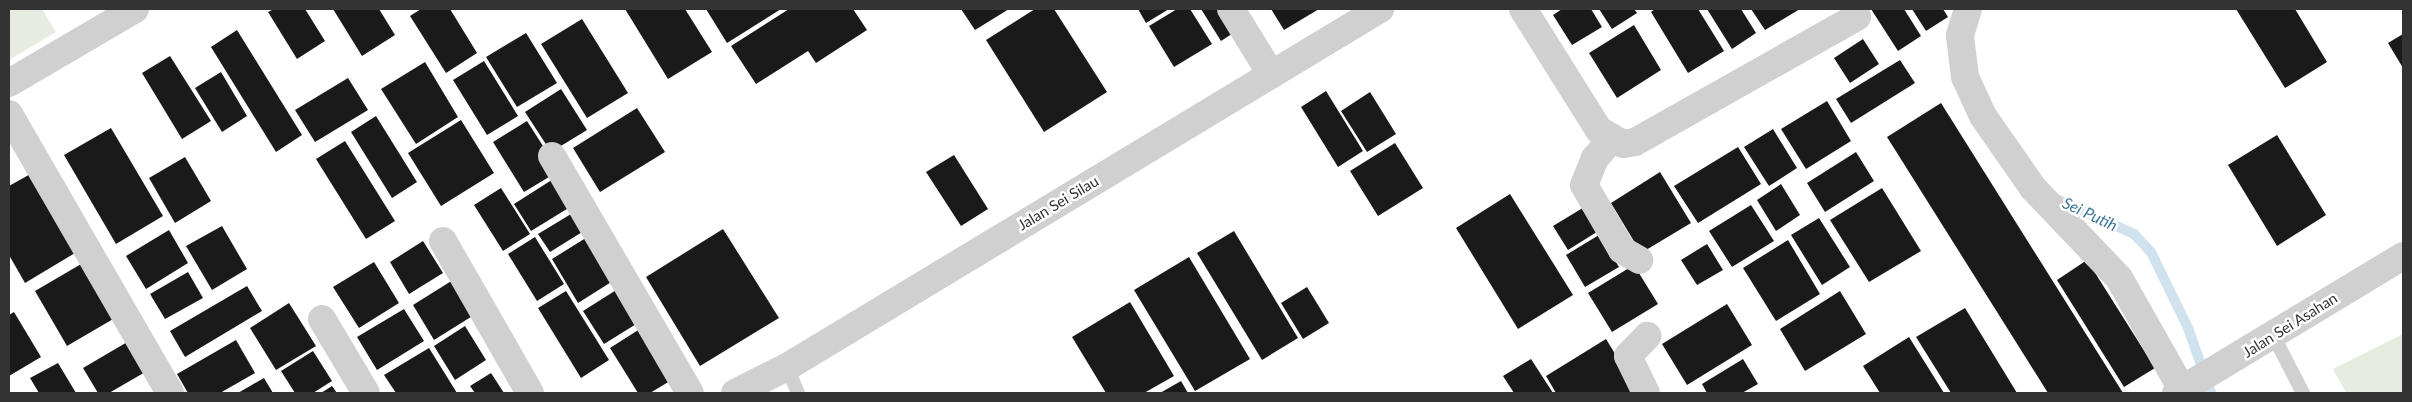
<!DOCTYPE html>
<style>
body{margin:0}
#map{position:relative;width:2412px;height:402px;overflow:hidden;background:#fff;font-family:Lato,sans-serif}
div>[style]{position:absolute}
.green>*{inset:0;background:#e6ecdf}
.stream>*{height:10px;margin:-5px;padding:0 5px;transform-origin:5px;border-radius:5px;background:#cfe2ee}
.building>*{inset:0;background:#1a1a1a}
.lane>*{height:14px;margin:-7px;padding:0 7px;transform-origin:7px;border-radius:7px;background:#d0d0d0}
.street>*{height:28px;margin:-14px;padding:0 14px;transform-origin:14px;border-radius:14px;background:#d0d0d0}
span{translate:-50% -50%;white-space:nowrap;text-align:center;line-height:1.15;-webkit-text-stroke:5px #fff;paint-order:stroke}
.street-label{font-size:15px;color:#333}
.water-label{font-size:16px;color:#3f7597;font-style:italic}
.frame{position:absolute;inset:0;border:10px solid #333;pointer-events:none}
</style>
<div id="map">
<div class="green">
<i style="clip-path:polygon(9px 9px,42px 9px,56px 32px,9px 60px)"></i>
<i style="clip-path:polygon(2403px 334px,2403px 393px,2346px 393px,2333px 369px)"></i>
</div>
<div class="stream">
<i style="left:2059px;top:200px;width:82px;rotate:24.4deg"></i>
<i style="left:2134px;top:234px;width:25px;rotate:47deg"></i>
<i style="left:2151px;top:252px;width:85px;rotate:64deg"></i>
<i style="left:2188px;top:328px;width:69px;rotate:70.5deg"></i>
</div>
<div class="building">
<i style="clip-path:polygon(274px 9px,305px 9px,325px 41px,297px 59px,268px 12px)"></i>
<i style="clip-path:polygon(333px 9px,379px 9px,395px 35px,362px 56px)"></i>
<i style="clip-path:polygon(421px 9px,450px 9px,477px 53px,446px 73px,410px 16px)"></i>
<i style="clip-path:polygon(625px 9px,685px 9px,712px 52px,668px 79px)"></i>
<i style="clip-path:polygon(706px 9px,781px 9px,727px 43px)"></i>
<i style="clip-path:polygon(789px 9px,853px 9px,867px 30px,816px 63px,808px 51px,756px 84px,731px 46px)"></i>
<i style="clip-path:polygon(961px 9px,1009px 9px,975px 30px)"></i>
<i style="clip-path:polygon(1035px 9px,1054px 9px,1107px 92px,1044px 132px,986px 40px)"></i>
<i style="clip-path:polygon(1138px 9px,1169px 9px,1146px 23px)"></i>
<i style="clip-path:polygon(1177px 9px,1190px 9px,1212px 44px,1174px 67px,1149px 26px)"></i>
<i style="clip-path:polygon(1201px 9px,1228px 9px,1241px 28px,1221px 41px)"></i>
<i style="clip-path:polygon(1271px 9px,1319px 9px,1284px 30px)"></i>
<i style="clip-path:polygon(1562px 9px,1591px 9px,1602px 27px,1572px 45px,1553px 15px)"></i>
<i style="clip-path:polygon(1599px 9px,1634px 9px,1637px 13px,1612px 29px)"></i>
<i style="clip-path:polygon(1655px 9px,1698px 9px,1724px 51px,1688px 73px,1651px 12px)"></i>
<i style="clip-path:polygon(1707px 9px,1741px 9px,1756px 33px,1732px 49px)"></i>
<i style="clip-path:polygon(1751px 9px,1800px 9px,1765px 30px)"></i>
<i style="clip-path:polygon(1871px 9px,1904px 9px,1921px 36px,1898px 51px)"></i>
<i style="clip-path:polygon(1912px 9px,1943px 9px,1948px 17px,1926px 31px)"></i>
<i style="clip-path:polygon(2236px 9px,2295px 9px,2327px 62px,2285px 88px)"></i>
<i style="clip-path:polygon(582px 19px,628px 93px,587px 118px,541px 44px)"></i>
<i style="clip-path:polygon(1634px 25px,1661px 70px,1617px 98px,1589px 53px)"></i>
<i style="clip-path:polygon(237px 30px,302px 135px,276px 152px,211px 47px)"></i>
<i style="clip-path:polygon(526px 33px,557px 83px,517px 107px,486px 57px)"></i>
<i style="clip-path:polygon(2403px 34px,2403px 68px,2388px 43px)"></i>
<i style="clip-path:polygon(1863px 39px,1879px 64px,1850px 83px,1834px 58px)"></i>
<i style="clip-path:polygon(170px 56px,211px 121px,182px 139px,142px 73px)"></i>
<i style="clip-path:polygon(1900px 60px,1915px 83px,1851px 123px,1836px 99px)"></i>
<i style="clip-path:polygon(484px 61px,518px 116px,487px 135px,453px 80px)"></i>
<i style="clip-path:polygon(425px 62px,458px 117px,416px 144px,381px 89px)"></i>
<i style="clip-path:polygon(221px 72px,247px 116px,222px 132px,195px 88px)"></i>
<i style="clip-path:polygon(348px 78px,368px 110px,315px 142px,295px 110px)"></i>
<i style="clip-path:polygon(561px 89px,587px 130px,551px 152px,525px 112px)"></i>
<i style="clip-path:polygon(1326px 91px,1363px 151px,1338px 167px,1301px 107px)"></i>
<i style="clip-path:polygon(1370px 92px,1396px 134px,1367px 152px,1341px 111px)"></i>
<i style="clip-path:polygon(1827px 101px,1851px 141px,1806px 169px,1781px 129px)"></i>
<i style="clip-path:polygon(1941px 103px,2123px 393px,2048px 393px,1887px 137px)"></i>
<i style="clip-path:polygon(637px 108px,665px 152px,600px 192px,573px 148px)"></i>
<i style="clip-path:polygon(376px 116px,417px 182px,392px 198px,351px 132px)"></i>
<i style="clip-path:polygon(461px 120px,494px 173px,441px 206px,408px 153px)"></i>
<i style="clip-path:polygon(527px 121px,559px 171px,524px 192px,493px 142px)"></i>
<i style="clip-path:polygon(111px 128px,163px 216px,116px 244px,64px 155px)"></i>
<i style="clip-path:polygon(1773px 129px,1797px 168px,1769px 186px,1744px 147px)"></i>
<i style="clip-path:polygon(2277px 135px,2326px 215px,2277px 246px,2228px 165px)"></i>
<i style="clip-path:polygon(345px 141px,395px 221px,366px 239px,316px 159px)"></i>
<i style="clip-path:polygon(1395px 143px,1423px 188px,1378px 216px,1350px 171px)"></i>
<i style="clip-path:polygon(1738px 147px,1761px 184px,1698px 223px,1674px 186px)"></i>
<i style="clip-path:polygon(1856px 152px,1874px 181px,1825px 212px,1807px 183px)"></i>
<i style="clip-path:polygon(954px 155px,988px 209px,961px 226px,926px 172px)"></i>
<i style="clip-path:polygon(185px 157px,211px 201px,175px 223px,149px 178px)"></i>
<i style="clip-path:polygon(34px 172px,80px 250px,25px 283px,9px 255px,9px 186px)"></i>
<i style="clip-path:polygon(1660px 172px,1691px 223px,1641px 253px,1611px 203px)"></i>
<i style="clip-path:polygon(558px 176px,575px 204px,531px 231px,514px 204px)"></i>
<i style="clip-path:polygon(1781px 184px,1800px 215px,1776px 231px,1757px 200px)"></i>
<i style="clip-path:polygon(501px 188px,530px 234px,503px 251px,474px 205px)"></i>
<i style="clip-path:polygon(1882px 188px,1921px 251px,1869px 282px,1830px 220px)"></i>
<i style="clip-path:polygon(1510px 194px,1573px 295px,1518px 329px,1456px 228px)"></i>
<i style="clip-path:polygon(1751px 205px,1774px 241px,1732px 267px,1709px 231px)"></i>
<i style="clip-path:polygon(1586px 206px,1600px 230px,1568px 250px,1553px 226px)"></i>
<i style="clip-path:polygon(576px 211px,587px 229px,550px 252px,538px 234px)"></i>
<i style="clip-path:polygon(1819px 218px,1850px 267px,1822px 285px,1791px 235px)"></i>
<i style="clip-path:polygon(222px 226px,247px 269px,212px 290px,186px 246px)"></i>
<i style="clip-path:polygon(723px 229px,779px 318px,700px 366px,646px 277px)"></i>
<i style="clip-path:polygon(169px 230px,188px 263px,146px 289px,126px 256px)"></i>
<i style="clip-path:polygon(1234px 231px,1298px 338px,1262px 360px,1197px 253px)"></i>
<i style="clip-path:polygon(1599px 235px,1619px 267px,1585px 287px,1566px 255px)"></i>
<i style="clip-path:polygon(589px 236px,616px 279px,578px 303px,552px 259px)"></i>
<i style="clip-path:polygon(535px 237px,564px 284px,537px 301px,508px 254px)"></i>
<i style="clip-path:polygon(1788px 240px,1820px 294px,1776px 321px,1743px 268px)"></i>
<i style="clip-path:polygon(423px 241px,443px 273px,409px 294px,390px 262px)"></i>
<i style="clip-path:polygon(1707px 244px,1723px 270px,1697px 285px,1681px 260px)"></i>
<i style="clip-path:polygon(1189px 257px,1250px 359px,1195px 391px,1134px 290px)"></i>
<i style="clip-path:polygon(88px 260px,120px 315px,67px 346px,35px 291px)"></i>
<i style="clip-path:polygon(2087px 260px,2155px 368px,2124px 387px,2057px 280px)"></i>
<i style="clip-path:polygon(374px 262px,399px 303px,359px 328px,333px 287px)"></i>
<i style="clip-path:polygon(1634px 265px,1658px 304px,1612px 332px,1588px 293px)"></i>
<i style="clip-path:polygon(188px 272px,203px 298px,165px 319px,150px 294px)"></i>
<i style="clip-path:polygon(453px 280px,474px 315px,434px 340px,413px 305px)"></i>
<i style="clip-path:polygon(247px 286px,262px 311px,185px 357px,170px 331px)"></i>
<i style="clip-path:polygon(621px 287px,641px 321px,604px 344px,583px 311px)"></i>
<i style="clip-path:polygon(1307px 287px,1329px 323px,1303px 339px,1281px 303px)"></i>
<i style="clip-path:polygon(566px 291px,609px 360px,581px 378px,538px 308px)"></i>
<i style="clip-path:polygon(1840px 291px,1866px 334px,1805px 371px,1780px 329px)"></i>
<i style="clip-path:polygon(1130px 302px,1174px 376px,1144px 393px,1106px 393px,1072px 337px)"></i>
<i style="clip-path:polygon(289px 303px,316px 346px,276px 370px,250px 328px)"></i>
<i style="clip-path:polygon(1727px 304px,1752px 345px,1687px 385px,1662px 344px)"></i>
<i style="clip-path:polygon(1965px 308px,2017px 393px,1951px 393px,1916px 337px)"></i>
<i style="clip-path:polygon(404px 309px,424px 341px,377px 370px,357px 337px)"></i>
<i style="clip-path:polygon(14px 312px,41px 357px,9px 376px,9px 315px)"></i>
<i style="clip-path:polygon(465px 326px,486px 360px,455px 380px,434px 346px)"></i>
<i style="clip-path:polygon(643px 327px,675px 378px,650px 393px,638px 393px,610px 348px)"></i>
<i style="clip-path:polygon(1909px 337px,1944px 393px,1880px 393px,1863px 366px)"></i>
<i style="clip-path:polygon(1606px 339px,1639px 393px,1556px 393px,1546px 376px)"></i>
<i style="clip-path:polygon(236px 340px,255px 373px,220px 393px,188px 393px,177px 374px)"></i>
<i style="clip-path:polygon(129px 341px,147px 371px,109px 393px,98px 393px,83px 368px)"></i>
<i style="clip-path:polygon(429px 348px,457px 393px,396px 393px,384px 375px)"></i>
<i style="clip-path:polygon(313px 351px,332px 381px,313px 393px,295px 393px,281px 371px)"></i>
<i style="clip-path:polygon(1531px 359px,1553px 393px,1514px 393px,1503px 376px)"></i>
<i style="clip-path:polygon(1743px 359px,1758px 384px,1742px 393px,1707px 393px,1702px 384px)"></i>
<i style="clip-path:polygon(58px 363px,76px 393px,39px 393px,30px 378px)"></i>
<i style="clip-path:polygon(491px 373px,504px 393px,475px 393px,470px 386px)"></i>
<i style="clip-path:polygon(264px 378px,273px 393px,238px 393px)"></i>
<i style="clip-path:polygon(1181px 381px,1188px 393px,1160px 393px)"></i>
<i style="clip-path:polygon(332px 386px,337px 393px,321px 393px)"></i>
</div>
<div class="lane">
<i style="left:2273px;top:335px;width:65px;rotate:62.7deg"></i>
<i style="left:787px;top:367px;width:28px;rotate:67deg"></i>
</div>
<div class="street">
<i style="left:1231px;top:9px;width:76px;rotate:58.4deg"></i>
<i style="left:1523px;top:9px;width:143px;rotate:57.9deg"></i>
<i style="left:1599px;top:130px;width:28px;rotate:30deg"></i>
<i style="left:1623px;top:144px;width:12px;rotate:-9deg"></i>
<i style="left:1635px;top:142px;width:255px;rotate:-29.4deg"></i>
<i style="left:1968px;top:9px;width:28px;rotate:107deg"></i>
<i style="left:1960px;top:36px;width:41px;rotate:83deg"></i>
<i style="left:1965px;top:77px;width:43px;rotate:65.2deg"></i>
<i style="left:1983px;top:116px;width:88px;rotate:55.2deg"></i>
<i style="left:2033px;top:188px;width:124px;rotate:46.3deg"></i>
<i style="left:2119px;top:278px;width:132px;rotate:60.5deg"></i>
<i style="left:9px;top:83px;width:146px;rotate:-30.4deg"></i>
<i style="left:9px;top:114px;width:322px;rotate:60deg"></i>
<i style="left:1610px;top:141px;width:23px;rotate:131deg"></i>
<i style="left:1595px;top:158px;width:29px;rotate:112deg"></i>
<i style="left:1584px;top:185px;width:75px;rotate:59.7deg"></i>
<i style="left:1622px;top:250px;width:20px;rotate:30deg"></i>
<i style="left:552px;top:156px;width:274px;rotate:59.8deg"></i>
<i style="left:443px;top:241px;width:175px;rotate:60.2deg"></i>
<i style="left:322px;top:319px;width:86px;rotate:59.3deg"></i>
<i style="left:735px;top:393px;width:58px;rotate:-26.6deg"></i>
<i style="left:787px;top:367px;width:693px;rotate:-31.12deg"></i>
<i style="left:1646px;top:393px;width:41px;rotate:-115.9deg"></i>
<i style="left:1628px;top:356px;width:28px;rotate:-46deg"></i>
<i style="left:2176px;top:393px;width:265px;rotate:-31.1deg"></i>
</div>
<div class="street-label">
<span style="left:1058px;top:203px;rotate:-31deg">Jalan Sei Silau</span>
<span style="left:2290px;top:325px;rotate:-32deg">Jalan Sei Asahan</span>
</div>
<div class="water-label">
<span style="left:2090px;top:214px;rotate:25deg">Sei Putih</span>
</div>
<div class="frame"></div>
</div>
